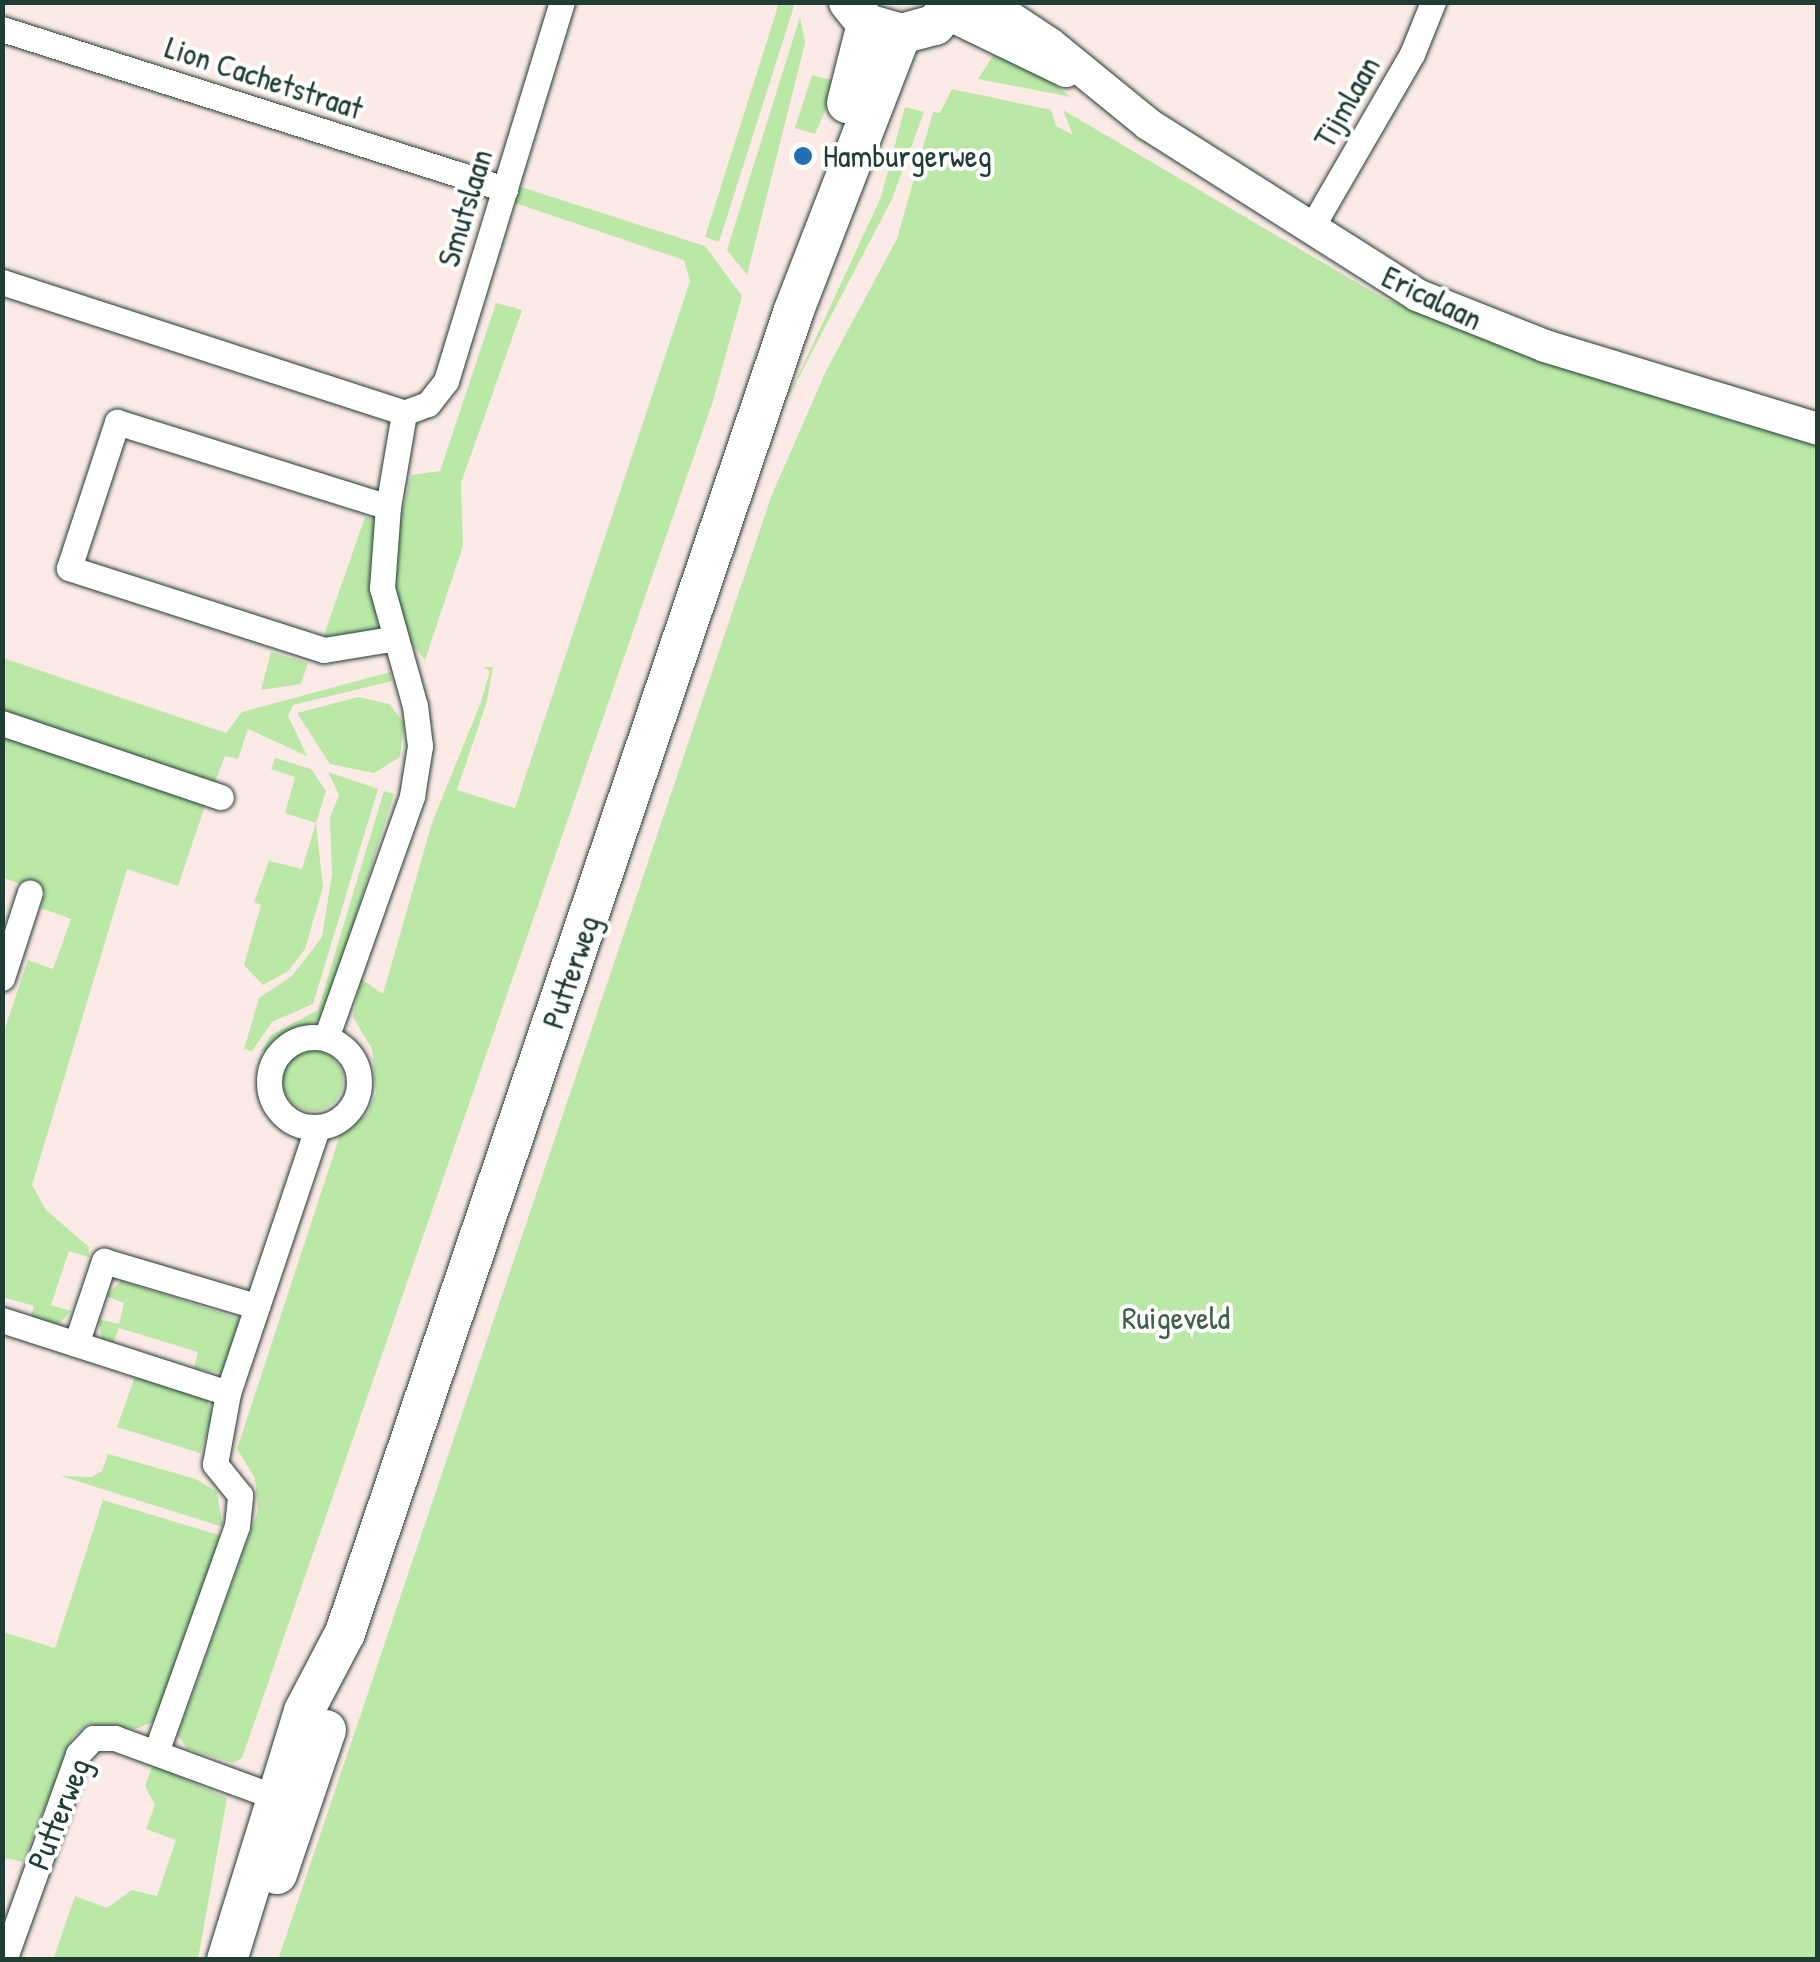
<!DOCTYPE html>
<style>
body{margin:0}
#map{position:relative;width:1820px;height:1962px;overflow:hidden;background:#fceae6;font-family:"Patrick Hand",sans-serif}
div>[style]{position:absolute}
.green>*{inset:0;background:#bbe8a6}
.round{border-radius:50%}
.roads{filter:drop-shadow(0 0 2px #1f3d34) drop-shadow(0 0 2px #1f3d34)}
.minor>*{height:25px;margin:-12.5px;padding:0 12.5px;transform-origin:12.5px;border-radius:12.5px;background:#fff}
.minor>.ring{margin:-12.5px;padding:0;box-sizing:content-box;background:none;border:25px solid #fff;border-radius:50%}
.tertiary>*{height:32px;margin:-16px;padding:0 16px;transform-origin:16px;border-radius:16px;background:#fff}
.primary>*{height:40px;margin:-20px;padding:0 20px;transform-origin:20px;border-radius:20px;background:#fff}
.dots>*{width:28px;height:28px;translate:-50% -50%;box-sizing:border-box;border:5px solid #fff;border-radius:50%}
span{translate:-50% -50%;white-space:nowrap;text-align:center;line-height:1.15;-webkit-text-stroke:8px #fff;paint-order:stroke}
.street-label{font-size:32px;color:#1f3d34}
.poi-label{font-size:32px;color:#1f3d34}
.left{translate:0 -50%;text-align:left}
.park-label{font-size:32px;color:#3e5f4b}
.frame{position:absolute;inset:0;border:5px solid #1f3d34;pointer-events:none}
</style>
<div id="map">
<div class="green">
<i style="clip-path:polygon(779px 3px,795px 3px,719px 242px,705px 237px)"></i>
<i style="clip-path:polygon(800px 17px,805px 43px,747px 275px,727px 250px)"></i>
<i style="clip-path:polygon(995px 53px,1044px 77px,1071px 97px,978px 79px)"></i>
<i style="clip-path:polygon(812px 75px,838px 82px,815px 134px,795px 128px)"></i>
<i style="clip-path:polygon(952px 89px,1051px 110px,1056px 126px,1073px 135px,1063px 110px,1385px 299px,1817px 444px,1817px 1959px,278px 1960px,771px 497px,826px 371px,897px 239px,933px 112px,940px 113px)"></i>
<i style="clip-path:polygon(905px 107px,924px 112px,892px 199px,787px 400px,881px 197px)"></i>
<i style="clip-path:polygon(521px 187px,705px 246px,742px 296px,713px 401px,242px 1758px,233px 1763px,187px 1749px,178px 1735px,258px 1511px,255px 1478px,237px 1449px,341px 1132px,367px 1114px,376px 1093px,372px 1049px,353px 1017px,361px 979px,383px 994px,432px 823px,481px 702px,490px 671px,483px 667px,493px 667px,487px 701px,457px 790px,515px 808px,690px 281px,684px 260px,515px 203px)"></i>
<i style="clip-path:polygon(496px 303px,522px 310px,461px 483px,463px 546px,425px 660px,404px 635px,392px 603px,401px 517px,411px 475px,440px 471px)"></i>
<i style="clip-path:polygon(365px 517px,378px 521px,372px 583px,378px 628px,323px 638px)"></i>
<i style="clip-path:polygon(271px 652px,308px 663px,301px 684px,261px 690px)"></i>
<i style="clip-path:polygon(3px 658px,226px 733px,242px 712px,390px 672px,392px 681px,293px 705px,288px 716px,307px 756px,248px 729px,238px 759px,225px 756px,215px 782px,3px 712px)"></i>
<i style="clip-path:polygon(358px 697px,389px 704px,404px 723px,400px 757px,374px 773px,330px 764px,297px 713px)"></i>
<i style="clip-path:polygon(3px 737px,206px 803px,178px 886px,127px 869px,32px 1185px,46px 1210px,89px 1247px,89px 1257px,69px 1251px,51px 1305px,71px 1311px,59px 1324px,31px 1317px,34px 1306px,3px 1297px,2px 1037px,28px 960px,53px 969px,71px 919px,41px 908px,46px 892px,3px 878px)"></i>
<i style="clip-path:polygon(275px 758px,311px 769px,326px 791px,316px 823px,323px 887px,305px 949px,288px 971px,263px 985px,244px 965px,261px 905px,254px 902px,269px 861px,302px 869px,316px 823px,285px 813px,295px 777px,271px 769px)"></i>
<i style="clip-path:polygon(328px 772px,378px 789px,313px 1004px,272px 1022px,252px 1051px,244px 1049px,259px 998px,292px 976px,322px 937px,332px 874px,330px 818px,339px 795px)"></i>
<i style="clip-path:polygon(384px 791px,394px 794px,324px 1018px,288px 1034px,269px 1052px,261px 1051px,271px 1035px,318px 1010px)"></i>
<i class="round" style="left:283px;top:1051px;width:60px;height:60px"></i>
<i style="clip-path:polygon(121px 1281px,237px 1318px,241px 1331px,227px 1374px,194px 1368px,198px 1352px,119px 1328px,112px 1346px,102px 1339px,98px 1319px,119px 1324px,124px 1303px,106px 1296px)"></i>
<i style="clip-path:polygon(136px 1374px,207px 1400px,213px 1415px,200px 1453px,117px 1427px)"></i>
<i style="clip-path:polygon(108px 1454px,196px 1479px,217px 1492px,223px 1527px,61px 1476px,92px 1477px,102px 1471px)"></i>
<i style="clip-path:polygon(103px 1500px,222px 1536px,158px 1720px,135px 1729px,88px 1724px,73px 1736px,23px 1862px,6px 1858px,3px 1866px,3px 1632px,55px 1648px)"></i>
<i style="clip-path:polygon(153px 1765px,227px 1798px,198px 1959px,53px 1960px,75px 1896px,107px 1908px,132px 1890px,157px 1896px,176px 1840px,146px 1829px,155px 1805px,145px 1786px)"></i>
</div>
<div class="roads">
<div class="minor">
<i style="left:2px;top:29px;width:528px;rotate:17.65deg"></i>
<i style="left:1310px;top:230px;width:203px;rotate:-59.9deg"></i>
<i style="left:1412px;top:54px;width:56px;rotate:-68deg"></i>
<i style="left:2px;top:282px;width:423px;rotate:18deg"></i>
<i style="left:404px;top:413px;width:26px;rotate:-21deg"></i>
<i style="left:428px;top:404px;width:29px;rotate:-52deg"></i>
<i style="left:446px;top:381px;width:396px;rotate:-73deg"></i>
<i style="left:391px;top:639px;width:68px;rotate:170.7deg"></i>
<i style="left:324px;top:650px;width:268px;rotate:-162.2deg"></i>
<i style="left:69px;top:568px;width:154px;rotate:-71.8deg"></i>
<i style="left:117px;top:422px;width:284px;rotate:17.4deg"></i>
<i style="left:388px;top:507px;width:95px;rotate:-80.3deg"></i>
<i style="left:2px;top:723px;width:231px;rotate:18.7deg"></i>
<i style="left:2px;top:978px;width:90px;rotate:-72deg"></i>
<i class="ring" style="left:269px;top:1037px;width:65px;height:65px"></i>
<i style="left:326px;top:1038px;width:257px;rotate:-70.4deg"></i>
<i style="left:412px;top:796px;width:51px;rotate:-80.9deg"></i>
<i style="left:420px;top:746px;width:40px;rotate:-97.1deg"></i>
<i style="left:415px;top:706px;width:123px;rotate:-105.6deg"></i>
<i style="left:382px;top:588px;width:81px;rotate:-85.8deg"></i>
<i style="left:2px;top:1320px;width:237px;rotate:17.9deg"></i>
<i style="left:76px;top:1344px;width:88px;rotate:-71.4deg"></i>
<i style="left:104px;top:1261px;width:159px;rotate:16.5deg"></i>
<i style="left:156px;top:1752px;width:240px;rotate:-70.3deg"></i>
<i style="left:237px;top:1526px;width:31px;rotate:-84deg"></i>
<i style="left:240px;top:1495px;width:40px;rotate:-129deg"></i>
<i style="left:215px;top:1464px;width:72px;rotate:-79.6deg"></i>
<i style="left:228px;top:1393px;width:280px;rotate:-71.4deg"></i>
<i style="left:4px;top:1960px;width:219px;rotate:-70.2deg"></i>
<i style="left:78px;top:1754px;width:22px;rotate:-47deg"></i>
<i style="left:93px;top:1738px;width:22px"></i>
<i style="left:115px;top:1738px;width:171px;rotate:20.2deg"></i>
</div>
<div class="tertiary">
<i style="left:987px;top:2px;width:76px;rotate:33.7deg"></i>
<i style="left:1050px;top:44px;width:127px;rotate:39.2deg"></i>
<i style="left:1148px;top:124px;width:319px;rotate:32.4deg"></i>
<i style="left:1417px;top:295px;width:138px;rotate:21.7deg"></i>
<i style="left:1545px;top:346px;width:285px;rotate:16.9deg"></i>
<i style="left:948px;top:14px;width:131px;rotate:25.8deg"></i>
</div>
<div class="primary">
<i style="left:849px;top:2px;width:28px;rotate:51deg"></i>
<i style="left:867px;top:24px;width:35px;rotate:16deg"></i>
<i style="left:901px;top:34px;width:35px;rotate:-15deg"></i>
<i style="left:935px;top:25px;width:29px;rotate:-52deg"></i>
<i style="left:847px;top:103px;width:81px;rotate:-75.8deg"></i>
<i style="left:277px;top:1874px;width:152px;rotate:-71.2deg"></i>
<i style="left:227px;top:1960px;width:261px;rotate:-72.8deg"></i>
<i style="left:304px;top:1711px;width:88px;rotate:-62.3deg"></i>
<i style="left:345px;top:1633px;width:1397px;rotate:-71.25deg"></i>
<i style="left:794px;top:310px;width:296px;rotate:-68.8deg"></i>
</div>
</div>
<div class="dots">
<i style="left:803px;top:156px;background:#1f6fb2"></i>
</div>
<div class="street-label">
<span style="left:264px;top:78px;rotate:18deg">Lion Cachetstraat</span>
<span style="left:1347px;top:102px;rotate:-60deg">Tijmlaan</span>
<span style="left:465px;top:208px;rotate:-73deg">Smutslaan</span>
<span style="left:1432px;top:298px;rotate:26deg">Ericalaan</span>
<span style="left:571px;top:972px;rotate:-71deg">Putterweg</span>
<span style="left:59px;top:1814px;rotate:-68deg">Putterweg</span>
</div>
<div class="poi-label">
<span class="left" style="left:823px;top:156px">Hamburgerweg</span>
</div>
<div class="park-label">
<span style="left:1176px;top:1318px">Ruigeveld</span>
</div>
<div class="frame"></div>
</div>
